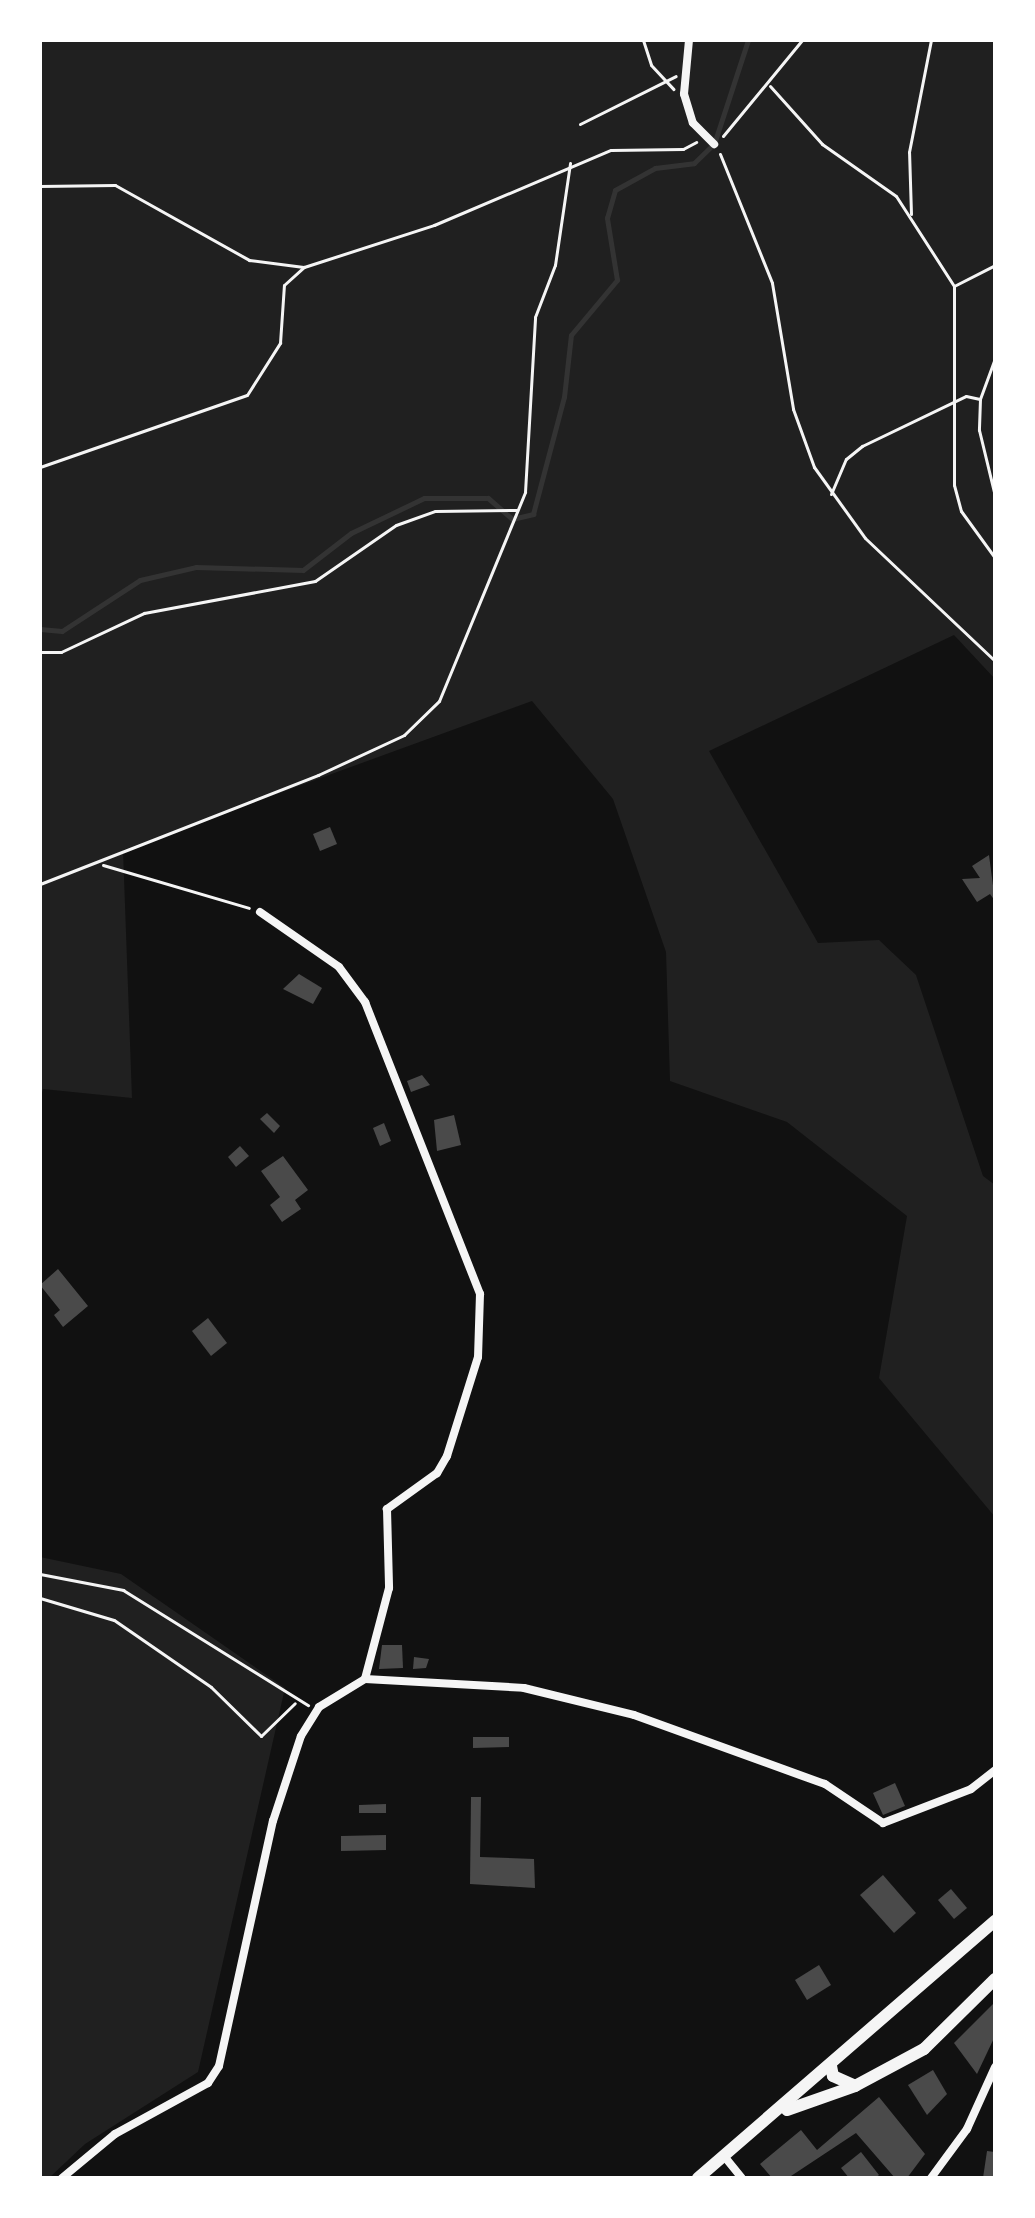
<!DOCTYPE html>
<style>
body{margin:0}
#map{position:relative;width:1035px;height:2218px;overflow:hidden;background:#111;font-family:"IBM Plex Serif",serif}
div>[style]{position:absolute}
.green>*{inset:0;background:#202020}
.stream>*{height:5px;margin:-2.5px;padding:0 2.5px;transform-origin:2.5px;border-radius:2.5px;background:#333}
.building>*{inset:0;background:#4a4a4a}
.path>*{height:3px;margin:-1.5px;padding:0 1.5px;transform-origin:1.5px;border-radius:1.5px;background:#f5f5f5}
.minor>*{height:8px;margin:-4px;padding:0 4px;transform-origin:4px;border-radius:4px;background:#f5f5f5}
.tertiary>*{height:12px;margin:-6px;padding:0 6px;transform-origin:6px;border-radius:6px;background:#f5f5f5}
span{translate:-50% -50%;white-space:nowrap;text-align:center;line-height:1.15;-webkit-text-stroke:7px #fff;paint-order:stroke}
.frame{position:absolute;inset:0;border:42px solid #fff;pointer-events:none}
</style>
<div id="map">
<div class="green">
<i style="clip-path:polygon(40px 40px,995px 40px,995px 679px,954px 635px,709px 751px,818px 943px,879px 940px,916px 975px,983px 1176px,995px 1185px,995px 1517px,879px 1378px,907px 1216px,787px 1122px,670px 1081px,666px 952px,613px 799px,532px 701px,123px 850px,132px 1098px,43px 1089px,40px 1099px)"></i>
<i style="clip-path:polygon(40px 1557px,121px 1574px,285px 1688px,198px 2072px,85px 2144px,49px 2178px,40px 2178px)"></i>
</div>
<div class="stream">
<i style="left:40px;top:629px;width:22px;rotate:5deg"></i>
<i style="left:62px;top:631px;width:93px;rotate:-33.2deg"></i>
<i style="left:140px;top:580px;width:57px;rotate:-13.1deg"></i>
<i style="left:196px;top:567px;width:107px;rotate:1.6deg"></i>
<i style="left:303px;top:570px;width:61px;rotate:-37.6deg"></i>
<i style="left:351px;top:533px;width:81px;rotate:-25.6deg"></i>
<i style="left:424px;top:498px;width:64px"></i>
<i style="left:488px;top:498px;width:32px;rotate:41deg"></i>
<i style="left:512px;top:519px;width:22px;rotate:-13deg"></i>
<i style="left:533px;top:514px;width:121px;rotate:-75.2deg"></i>
<i style="left:564px;top:397px;width:62px;rotate:-83.6deg"></i>
<i style="left:571px;top:335px;width:72px;rotate:-50.1deg"></i>
<i style="left:617px;top:280px;width:63px;rotate:-99.2deg"></i>
<i style="left:607px;top:218px;width:29px;rotate:-74deg"></i>
<i style="left:615px;top:190px;width:46px;rotate:-28.8deg"></i>
<i style="left:655px;top:168px;width:39px;rotate:-7deg"></i>
<i style="left:694px;top:163px;width:28px;rotate:-44deg"></i>
<i style="left:714px;top:144px;width:109px;rotate:-71.9deg"></i>
</div>
<div class="building">
<i style="clip-path:polygon(330px 827px,337px 844px,320px 851px,313px 834px)"></i>
<i style="clip-path:polygon(989px 855px,995px 901px,990px 894px,977px 902px,962px 879px,980px 878px,972px 866px)"></i>
<i style="clip-path:polygon(299px 974px,322px 988px,313px 1004px,283px 989px)"></i>
<i style="clip-path:polygon(422px 1075px,430px 1085px,411px 1092px,407px 1081px)"></i>
<i style="clip-path:polygon(267px 1113px,280px 1126px,274px 1133px,260px 1119px)"></i>
<i style="clip-path:polygon(454px 1115px,461px 1145px,437px 1151px,434px 1120px)"></i>
<i style="clip-path:polygon(384px 1123px,391px 1141px,380px 1146px,373px 1128px)"></i>
<i style="clip-path:polygon(240px 1146px,249px 1156px,236px 1167px,228px 1157px)"></i>
<i style="clip-path:polygon(283px 1156px,308px 1190px,295px 1200px,301px 1209px,282px 1222px,270px 1205px,280px 1197px,261px 1171px)"></i>
<i style="clip-path:polygon(58px 1269px,88px 1306px,63px 1327px,54px 1315px,60px 1310px,40px 1285px)"></i>
<i style="clip-path:polygon(208px 1318px,227px 1343px,211px 1356px,192px 1331px)"></i>
<i style="clip-path:polygon(382px 1645px,402px 1645px,403px 1668px,379px 1669px)"></i>
<i style="clip-path:polygon(414px 1657px,429px 1659px,426px 1668px,413px 1669px)"></i>
<i style="clip-path:polygon(473px 1737px,509px 1737px,509px 1747px,473px 1748px)"></i>
<i style="clip-path:polygon(895px 1783px,905px 1806px,883px 1815px,873px 1793px)"></i>
<i style="clip-path:polygon(471px 1797px,481px 1797px,480px 1857px,534px 1859px,535px 1888px,470px 1884px)"></i>
<i style="clip-path:polygon(386px 1804px,386px 1813px,359px 1813px,359px 1805px)"></i>
<i style="clip-path:polygon(386px 1835px,386px 1850px,341px 1851px,341px 1836px)"></i>
<i style="clip-path:polygon(883px 1875px,916px 1913px,894px 1933px,860px 1895px)"></i>
<i style="clip-path:polygon(951px 1889px,967px 1908px,954px 1919px,938px 1900px)"></i>
<i style="clip-path:polygon(819px 1965px,831px 1985px,807px 2000px,795px 1980px)"></i>
<i style="clip-path:polygon(995px 2002px,995px 2036px,977px 2074px,954px 2043px)"></i>
<i style="clip-path:polygon(933px 2070px,947px 2094px,927px 2115px,908px 2085px)"></i>
<i style="clip-path:polygon(879px 2097px,925px 2154px,907px 2178px,895px 2178px,856px 2133px,788px 2178px,772px 2178px,760px 2164px,801px 2130px,817px 2150px)"></i>
<i style="clip-path:polygon(987px 2151px,995px 2152px,995px 2178px,983px 2178px)"></i>
<i style="clip-path:polygon(861px 2152px,879px 2175px,875px 2178px,849px 2178px,841px 2168px)"></i>
</div>
<div class="path">
<i style="left:643px;top:40px;width:26px;rotate:72deg"></i>
<i style="left:651px;top:65px;width:33px;rotate:47deg"></i>
<i style="left:770px;top:86px;width:78px;rotate:48.1deg"></i>
<i style="left:822px;top:144px;width:90px;rotate:35.1deg"></i>
<i style="left:896px;top:196px;width:107px;rotate:57.2deg"></i>
<i style="left:954px;top:286px;width:199px;rotate:90deg"></i>
<i style="left:954px;top:485px;width:27px;rotate:75deg"></i>
<i style="left:961px;top:511px;width:58px;rotate:54.1deg"></i>
<i style="left:580px;top:124px;width:107px;rotate:-26.6deg"></i>
<i style="left:723px;top:136px;width:124px;rotate:-50.5deg"></i>
<i style="left:720px;top:154px;width:139px;rotate:68deg"></i>
<i style="left:772px;top:283px;width:128px;rotate:80.5deg"></i>
<i style="left:793px;top:409px;width:62px;rotate:70.1deg"></i>
<i style="left:814px;top:467px;width:87px;rotate:54.3deg"></i>
<i style="left:865px;top:538px;width:179px;rotate:43.4deg"></i>
<i style="left:40px;top:186px;width:75px;rotate:-0.8deg"></i>
<i style="left:115px;top:185px;width:154px;rotate:29.2deg"></i>
<i style="left:249px;top:260px;width:55px;rotate:7.3deg"></i>
<i style="left:304px;top:267px;width:137px;rotate:-17.9deg"></i>
<i style="left:434px;top:225px;width:192px;rotate:-23deg"></i>
<i style="left:611px;top:150px;width:72px;rotate:-0.8deg"></i>
<i style="left:683px;top:149px;width:15px;rotate:-28deg"></i>
<i style="left:911px;top:214px;width:62px;rotate:-91.8deg"></i>
<i style="left:909px;top:152px;width:114px;rotate:-78.9deg"></i>
<i style="left:954px;top:286px;width:46px;rotate:-27.1deg"></i>
<i style="left:995px;top:358px;width:44px;rotate:110.1deg"></i>
<i style="left:980px;top:399px;width:31px;rotate:92deg"></i>
<i style="left:979px;top:430px;width:68px;rotate:76.4deg"></i>
<i style="left:40px;top:467px;width:219px;rotate:-19.2deg"></i>
<i style="left:247px;top:395px;width:62px;rotate:-57.6deg"></i>
<i style="left:280px;top:343px;width:58px;rotate:-86.1deg"></i>
<i style="left:284px;top:285px;width:27px;rotate:-42deg"></i>
<i style="left:831px;top:494px;width:38px;rotate:-67deg"></i>
<i style="left:846px;top:459px;width:21px;rotate:-39deg"></i>
<i style="left:862px;top:446px;width:115px;rotate:-25.7deg"></i>
<i style="left:966px;top:396px;width:14px;rotate:12deg"></i>
<i style="left:40px;top:652px;width:21px"></i>
<i style="left:61px;top:652px;width:92px;rotate:-25.2deg"></i>
<i style="left:144px;top:613px;width:174px;rotate:-10.6deg"></i>
<i style="left:315px;top:581px;width:98px;rotate:-34.7deg"></i>
<i style="left:396px;top:525px;width:41px;rotate:-19.7deg"></i>
<i style="left:435px;top:511px;width:82px;rotate:-0.7deg"></i>
<i style="left:103px;top:865px;width:152px;rotate:16.4deg"></i>
<i style="left:40px;top:884px;width:299px;rotate:-21.4deg"></i>
<i style="left:318px;top:775px;width:95px;rotate:-24.9deg"></i>
<i style="left:404px;top:735px;width:49px;rotate:-44.2deg"></i>
<i style="left:439px;top:701px;width:226px;rotate:-67.6deg"></i>
<i style="left:525px;top:492px;width:175px;rotate:-86.7deg"></i>
<i style="left:535px;top:317px;width:56px;rotate:-69deg"></i>
<i style="left:555px;top:265px;width:103px;rotate:-81.6deg"></i>
<i style="left:40px;top:1574px;width:85px;rotate:10.9deg"></i>
<i style="left:123px;top:1590px;width:218px;rotate:31.9deg"></i>
<i style="left:40px;top:1598px;width:77px;rotate:16.6deg"></i>
<i style="left:114px;top:1620px;width:118px;rotate:34.6deg"></i>
<i style="left:211px;top:1687px;width:70px;rotate:44.4deg"></i>
<i style="left:261px;top:1736px;width:47px;rotate:-44.1deg"></i>
</div>
<div class="minor">
<i style="left:689px;top:40px;width:54px;rotate:95.3deg"></i>
<i style="left:684px;top:94px;width:30px;rotate:73deg"></i>
<i style="left:693px;top:123px;width:30px;rotate:45deg"></i>
<i style="left:260px;top:912px;width:96px;rotate:34.8deg"></i>
<i style="left:339px;top:967px;width:44px;rotate:53.4deg"></i>
<i style="left:365px;top:1002px;width:314px;rotate:68.5deg"></i>
<i style="left:480px;top:1294px;width:63px;rotate:91.8deg"></i>
<i style="left:478px;top:1357px;width:104px;rotate:107.4deg"></i>
<i style="left:447px;top:1456px;width:20px;rotate:120deg"></i>
<i style="left:437px;top:1473px;width:62px;rotate:144.2deg"></i>
<i style="left:387px;top:1509px;width:79px;rotate:88.5deg"></i>
<i style="left:389px;top:1588px;width:94px;rotate:104.8deg"></i>
<i style="left:724px;top:2156px;width:28px;rotate:51deg"></i>
<i style="left:62px;top:2178px;width:69px;rotate:-39.7deg"></i>
<i style="left:115px;top:2134px;width:106px;rotate:-28.7deg"></i>
<i style="left:208px;top:2083px;width:20px;rotate:-57deg"></i>
<i style="left:219px;top:2066px;width:251px;rotate:-77.6deg"></i>
<i style="left:273px;top:1821px;width:89px;rotate:-71.8deg"></i>
<i style="left:301px;top:1736px;width:34px;rotate:-58deg"></i>
<i style="left:319px;top:1707px;width:54px;rotate:-31.3deg"></i>
<i style="left:365px;top:1679px;width:159px;rotate:3.2deg"></i>
<i style="left:524px;top:1688px;width:113px;rotate:13.8deg"></i>
<i style="left:634px;top:1715px;width:203px;rotate:19.9deg"></i>
<i style="left:825px;top:1784px;width:70px;rotate:33.9deg"></i>
<i style="left:883px;top:1823px;width:94px;rotate:-21.1deg"></i>
<i style="left:971px;top:1789px;width:31px;rotate:-38deg"></i>
<i style="left:931px;top:2178px;width:61px;rotate:-53.7deg"></i>
<i style="left:967px;top:2129px;width:68px;rotate:-65.7deg"></i>
</div>
<div class="tertiary">
<i style="left:831px;top:2066px;width:10px;rotate:79deg"></i>
<i style="left:833px;top:2076px;width:24px;rotate:24deg"></i>
<i style="left:787px;top:2110px;width:72px;rotate:-19.4deg"></i>
<i style="left:855px;top:2086px;width:78px;rotate:-28.2deg"></i>
<i style="left:924px;top:2049px;width:100px;rotate:-44.6deg"></i>
<i style="left:698px;top:2178px;width:393px;rotate:-40.9deg"></i>
</div>
<div class="frame"></div>
</div>
